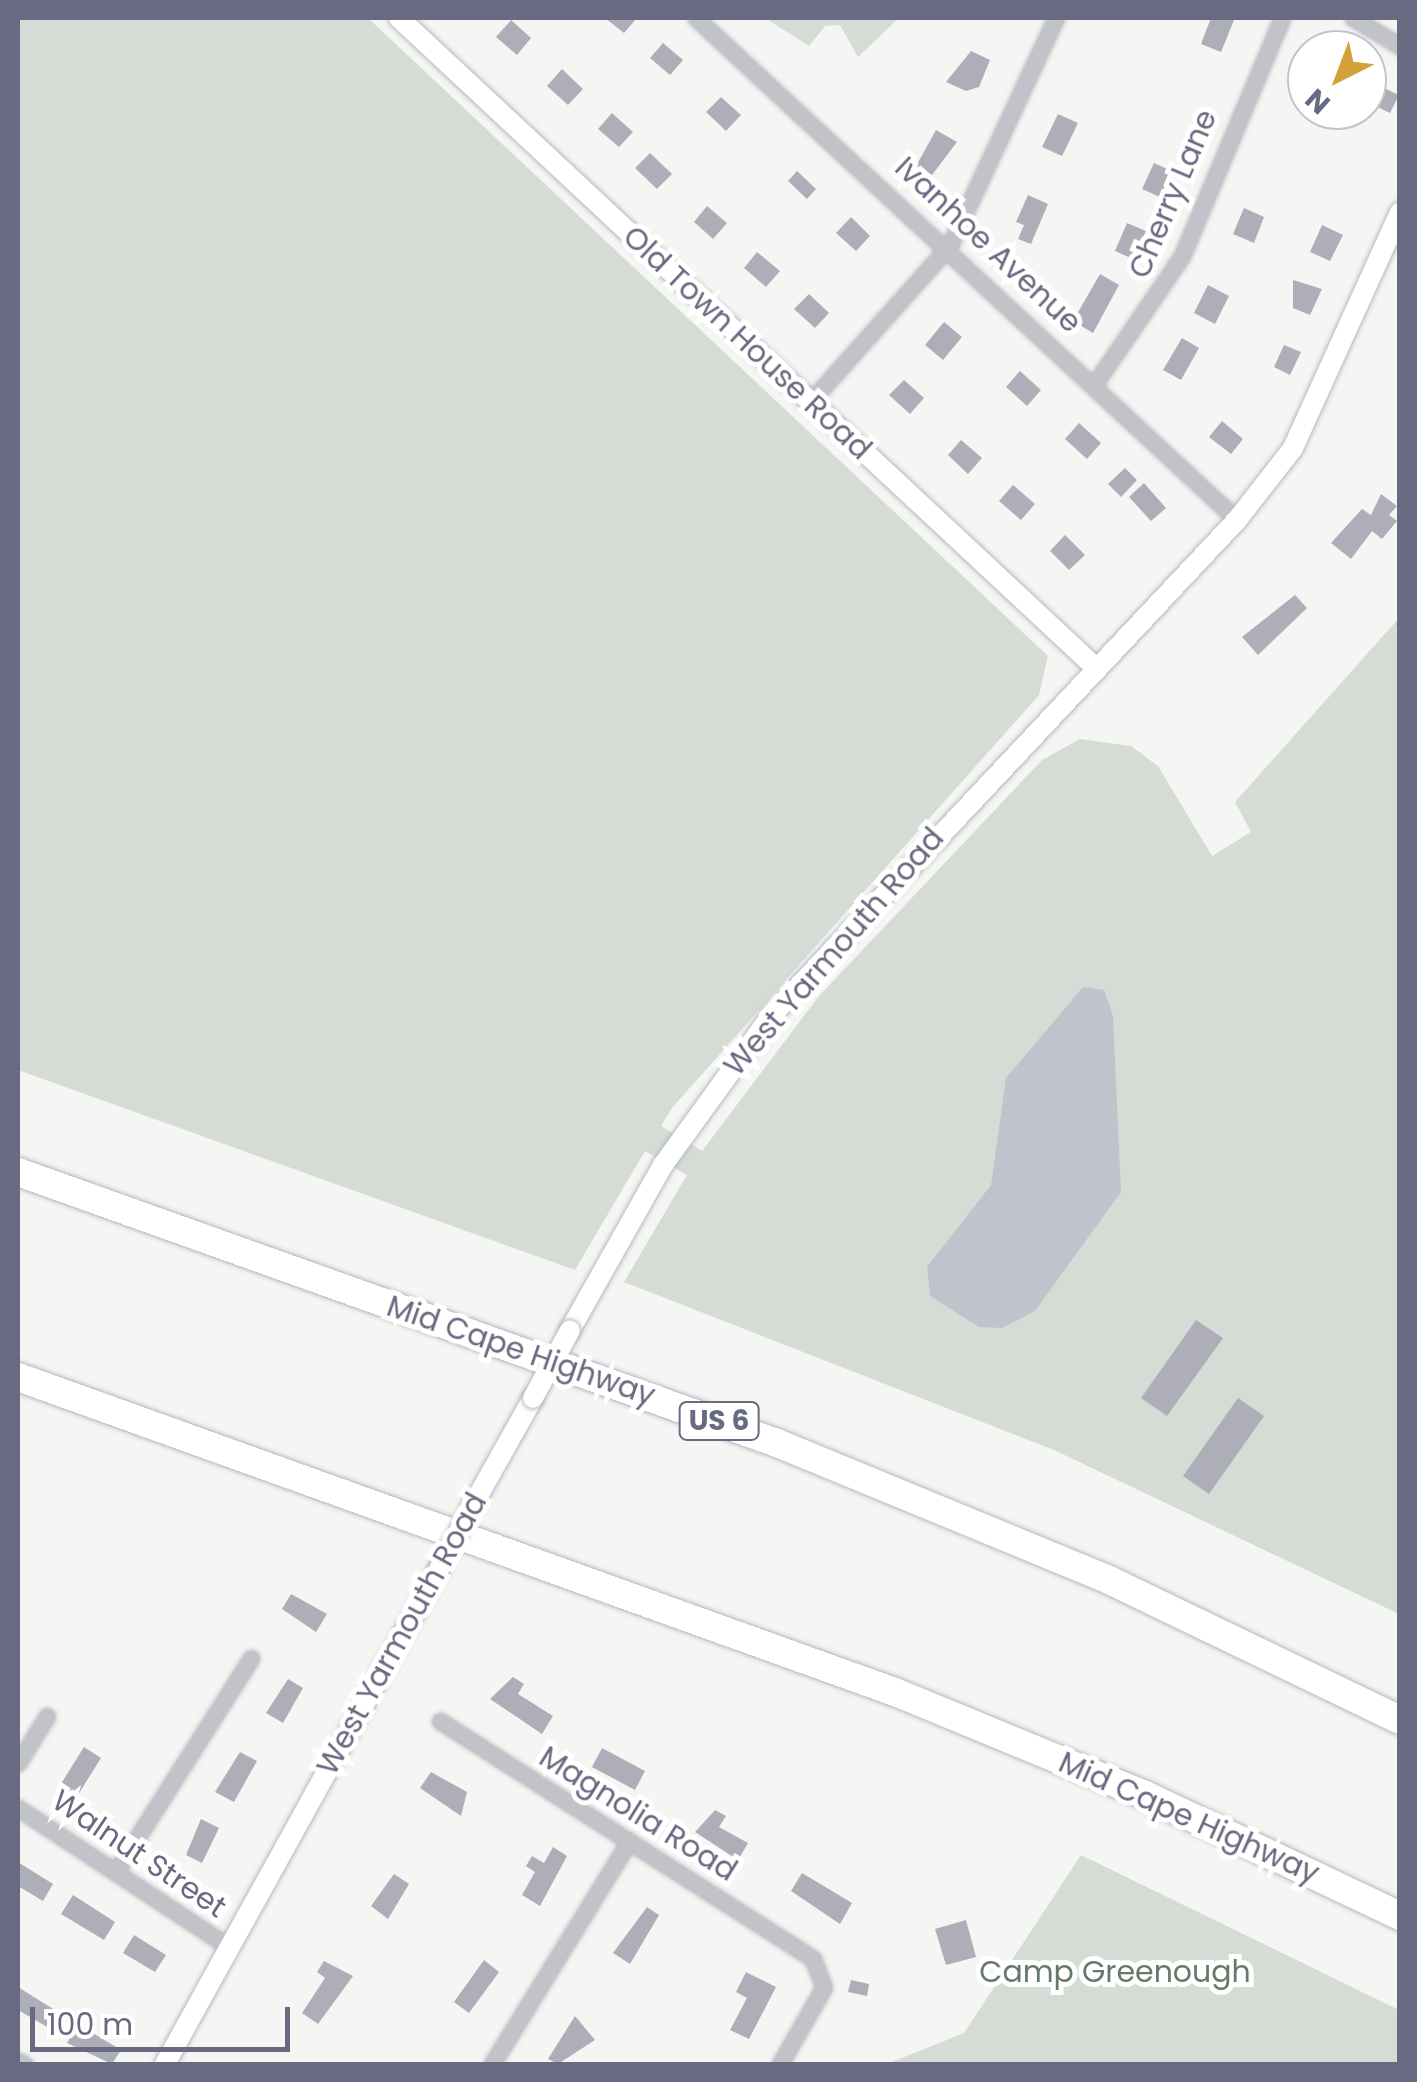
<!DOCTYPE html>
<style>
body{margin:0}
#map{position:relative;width:1417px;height:2082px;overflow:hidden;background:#f5f6f3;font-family:Poppins,sans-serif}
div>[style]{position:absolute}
.green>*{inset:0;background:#d5dcd6}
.water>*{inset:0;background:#c0c3cc}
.building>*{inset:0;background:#adaeb8}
.roads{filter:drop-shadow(0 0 2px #b7b8bf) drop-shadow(0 0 2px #b7b8bf)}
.street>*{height:15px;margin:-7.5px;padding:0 7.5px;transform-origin:7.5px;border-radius:7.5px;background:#c2c3c8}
.secondary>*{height:20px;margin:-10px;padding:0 10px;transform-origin:10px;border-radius:10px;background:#fff}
.highway>*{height:28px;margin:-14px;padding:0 14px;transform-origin:14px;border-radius:14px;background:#fff}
.bridges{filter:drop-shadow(0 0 2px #b7b8bf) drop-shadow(0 0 2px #b7b8bf)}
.secondary-bridge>*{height:20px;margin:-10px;padding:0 10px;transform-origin:10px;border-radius:10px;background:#fff}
span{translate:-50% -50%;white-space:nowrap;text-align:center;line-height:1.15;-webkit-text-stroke:10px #fff;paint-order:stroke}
.shield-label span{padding:2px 8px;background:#fff;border:2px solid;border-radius:8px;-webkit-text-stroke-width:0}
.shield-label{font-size:28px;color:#686a81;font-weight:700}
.street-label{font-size:30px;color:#686a81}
.park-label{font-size:30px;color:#66796b}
.frame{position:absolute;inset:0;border:20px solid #686a81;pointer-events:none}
.north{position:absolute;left:1287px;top:30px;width:100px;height:100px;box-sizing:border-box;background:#fff;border:2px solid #c3c3cd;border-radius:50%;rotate:222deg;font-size:28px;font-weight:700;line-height:40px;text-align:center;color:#686a81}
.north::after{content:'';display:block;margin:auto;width:35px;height:45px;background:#d2a238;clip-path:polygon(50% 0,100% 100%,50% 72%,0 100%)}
.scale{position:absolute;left:30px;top:2007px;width:260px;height:45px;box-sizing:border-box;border:5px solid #686a81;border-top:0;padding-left:12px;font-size:30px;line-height:35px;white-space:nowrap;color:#686a81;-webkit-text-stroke:8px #fff;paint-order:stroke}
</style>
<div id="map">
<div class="green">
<i style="clip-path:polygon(18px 18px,368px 18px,1048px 656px,1039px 695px,672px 1108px,661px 1126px,702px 1151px,819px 996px,1042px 760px,1080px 739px,1131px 746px,1158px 766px,1212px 856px,1251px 832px,1235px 802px,1399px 618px,1399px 1614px,1054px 1450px,624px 1282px,687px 1175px,645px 1151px,575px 1270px,18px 1070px)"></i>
<i style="clip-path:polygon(765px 18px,899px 18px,858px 57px,840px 25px,825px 26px,809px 46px)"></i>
<i style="clip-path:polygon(1081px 1855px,1399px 2010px,1399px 2064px,887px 2064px,964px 2033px)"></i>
</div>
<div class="water">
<i style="clip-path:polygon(1083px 987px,1104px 990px,1113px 1016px,1121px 1192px,1035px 1311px,1002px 1328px,979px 1327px,930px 1296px,927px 1267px,991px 1185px,1006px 1078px)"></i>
</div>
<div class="building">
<i style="clip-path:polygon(605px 18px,637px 18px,624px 33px)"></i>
<i style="clip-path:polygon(1211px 18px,1234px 20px,1221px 52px,1201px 44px)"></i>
<i style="clip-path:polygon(511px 20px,531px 38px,517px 55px,496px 37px)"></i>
<i style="clip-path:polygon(663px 43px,683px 60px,670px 75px,650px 58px)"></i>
<i style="clip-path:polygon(971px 51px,990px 60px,979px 87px,966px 91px,946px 82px)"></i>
<i style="clip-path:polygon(1307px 66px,1307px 103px,1292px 96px)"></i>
<i style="clip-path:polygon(562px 69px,583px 89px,568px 105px,547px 86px)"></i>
<i style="clip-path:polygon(1373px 83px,1399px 95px,1390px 113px,1367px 102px)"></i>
<i style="clip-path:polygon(721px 97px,741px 115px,726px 131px,706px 112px)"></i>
<i style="clip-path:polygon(612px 113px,633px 132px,619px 147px,598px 129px)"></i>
<i style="clip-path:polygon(1058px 114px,1078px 123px,1062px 156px,1042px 147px)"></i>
<i style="clip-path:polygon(936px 130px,957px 142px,932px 175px,916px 166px)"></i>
<i style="clip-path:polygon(650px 153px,672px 174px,657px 189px,635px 168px)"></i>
<i style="clip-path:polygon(1154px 163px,1172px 171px,1160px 197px,1142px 189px)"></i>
<i style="clip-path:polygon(797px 171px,816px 189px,807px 199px,788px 181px)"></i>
<i style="clip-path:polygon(1028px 195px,1048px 204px,1031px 244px,1018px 239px,1024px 225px,1016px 222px)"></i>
<i style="clip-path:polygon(707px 206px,727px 223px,713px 239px,694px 222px)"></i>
<i style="clip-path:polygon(1244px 208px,1264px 217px,1254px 243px,1233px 234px)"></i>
<i style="clip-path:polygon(851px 217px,870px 236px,856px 251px,836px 233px)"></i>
<i style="clip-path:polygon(1127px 223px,1146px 231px,1133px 259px,1115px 251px)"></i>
<i style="clip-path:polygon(1322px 225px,1343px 235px,1330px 261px,1310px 252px)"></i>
<i style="clip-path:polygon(757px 252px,780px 271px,766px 287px,744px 268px)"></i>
<i style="clip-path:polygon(1100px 274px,1119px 285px,1093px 333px,1073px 321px)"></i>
<i style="clip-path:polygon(1293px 280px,1322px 289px,1310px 315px,1293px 308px)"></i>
<i style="clip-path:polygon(1208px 285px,1229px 296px,1215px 324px,1194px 313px)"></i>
<i style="clip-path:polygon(809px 294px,829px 313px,815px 328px,794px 309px)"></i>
<i style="clip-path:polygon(944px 322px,962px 337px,943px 360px,925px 345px)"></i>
<i style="clip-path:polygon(1182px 338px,1199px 348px,1181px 380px,1163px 370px)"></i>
<i style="clip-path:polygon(1284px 345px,1301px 352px,1290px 375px,1274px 367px)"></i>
<i style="clip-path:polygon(1020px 371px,1041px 390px,1027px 406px,1006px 387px)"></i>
<i style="clip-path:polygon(904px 380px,924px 398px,910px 414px,889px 395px)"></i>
<i style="clip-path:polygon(1222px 421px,1243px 439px,1231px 454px,1209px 437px)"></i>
<i style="clip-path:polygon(1079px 423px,1101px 443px,1087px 459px,1065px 439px)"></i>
<i style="clip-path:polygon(961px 440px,982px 458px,968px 474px,948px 455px)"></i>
<i style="clip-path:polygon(1125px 468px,1137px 480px,1121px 497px,1108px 484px)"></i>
<i style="clip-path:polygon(1144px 483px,1166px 508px,1151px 521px,1129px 497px)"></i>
<i style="clip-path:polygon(1013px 485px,1035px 504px,1021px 520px,999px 501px)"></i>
<i style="clip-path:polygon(1381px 494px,1397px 506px,1389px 515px,1397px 521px,1382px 539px,1372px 531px,1351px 559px,1331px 543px,1362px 509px,1371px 515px)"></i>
<i style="clip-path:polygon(1065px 535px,1085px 555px,1069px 570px,1050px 551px)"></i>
<i style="clip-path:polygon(1295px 595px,1307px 608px,1258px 655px,1242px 637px)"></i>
<i style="clip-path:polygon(1196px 1320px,1223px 1338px,1167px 1416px,1141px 1398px)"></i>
<i style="clip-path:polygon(1238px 1398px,1264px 1416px,1209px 1494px,1183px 1476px)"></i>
<i style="clip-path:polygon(291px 1594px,327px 1614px,316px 1632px,282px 1609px)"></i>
<i style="clip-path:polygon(513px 1677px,524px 1684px,518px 1694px,553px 1716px,542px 1734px,490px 1699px)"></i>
<i style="clip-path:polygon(288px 1679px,303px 1688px,283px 1723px,266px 1713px)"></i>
<i style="clip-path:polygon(84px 1747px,101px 1758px,76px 1798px,59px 1787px)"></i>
<i style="clip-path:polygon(602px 1748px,645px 1771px,635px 1790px,592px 1767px)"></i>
<i style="clip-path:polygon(240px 1752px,257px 1761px,234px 1802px,215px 1792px)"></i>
<i style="clip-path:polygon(431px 1772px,467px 1792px,461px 1816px,420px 1788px)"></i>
<i style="clip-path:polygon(715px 1810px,726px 1816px,719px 1827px,748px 1843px,738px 1860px,695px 1832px)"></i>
<i style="clip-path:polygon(201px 1819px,219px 1828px,202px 1863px,186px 1855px)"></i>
<i style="clip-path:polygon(553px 1847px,567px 1856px,540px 1906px,522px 1895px,535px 1872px,526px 1866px,532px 1856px,544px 1863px)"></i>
<i style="clip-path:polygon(18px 1862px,53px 1884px,43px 1901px,18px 1886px)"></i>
<i style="clip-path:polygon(802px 1873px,852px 1903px,840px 1924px,791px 1891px)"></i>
<i style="clip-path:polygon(394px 1874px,409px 1884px,388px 1919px,371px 1906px)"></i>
<i style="clip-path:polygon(73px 1895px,115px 1922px,104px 1940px,61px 1914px)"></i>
<i style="clip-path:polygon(647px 1907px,659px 1915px,630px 1964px,613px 1953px)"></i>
<i style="clip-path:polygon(966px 1920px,976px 1957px,946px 1965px,935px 1929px)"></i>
<i style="clip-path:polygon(134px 1935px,166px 1955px,155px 1972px,123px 1953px)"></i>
<i style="clip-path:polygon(484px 1960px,499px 1972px,469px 2013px,454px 2002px)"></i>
<i style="clip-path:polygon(324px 1961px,353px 1976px,318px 2024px,302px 2013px,325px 1978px,317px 1972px)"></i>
<i style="clip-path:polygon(746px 1972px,776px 1987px,749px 2039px,730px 2030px,747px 1998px,736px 1992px)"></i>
<i style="clip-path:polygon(851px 1980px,869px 1984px,867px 1996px,848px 1992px)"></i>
<i style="clip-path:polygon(18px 1987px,58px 2012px,49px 2028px,18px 2010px)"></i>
<i style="clip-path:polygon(575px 2016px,595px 2040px,558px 2064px,548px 2059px)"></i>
<i style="clip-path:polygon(78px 2024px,121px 2050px,112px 2064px,67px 2043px)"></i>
</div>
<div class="roads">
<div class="street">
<i style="left:696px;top:18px;width:738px;rotate:42.86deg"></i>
<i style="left:1353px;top:18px;width:55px;rotate:30.8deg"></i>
<i style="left:1096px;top:382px;width:153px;rotate:-55.7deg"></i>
<i style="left:1182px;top:256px;width:258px;rotate:-67.2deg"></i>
<i style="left:810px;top:402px;width:210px;rotate:-48.3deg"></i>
<i style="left:950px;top:245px;width:251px;rotate:-65deg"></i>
<i style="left:440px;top:1721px;width:442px;rotate:32.5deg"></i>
<i style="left:813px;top:1959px;width:30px;rotate:69deg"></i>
<i style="left:824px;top:1987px;width:89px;rotate:119.7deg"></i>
<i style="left:18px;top:1763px;width:55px;rotate:-58.3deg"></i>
<i style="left:18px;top:1808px;width:254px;rotate:33.4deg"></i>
<i style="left:116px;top:1871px;width:252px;rotate:-57.6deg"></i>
<i style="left:18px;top:2061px;width:7px;rotate:27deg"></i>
<i style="left:492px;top:2064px;width:262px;rotate:-58.4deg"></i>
</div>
<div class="secondary">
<i style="left:399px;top:18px;width:953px;rotate:43deg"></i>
<i style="left:570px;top:1330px;width:189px;rotate:-60.6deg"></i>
<i style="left:663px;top:1165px;width:184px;rotate:-54.1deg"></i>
<i style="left:771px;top:1016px;width:681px;rotate:-46.79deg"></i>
<i style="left:1237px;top:520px;width:91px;rotate:-52.1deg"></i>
<i style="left:1293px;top:448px;width:259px;rotate:-65.6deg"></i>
<i style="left:473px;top:1505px;width:123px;rotate:-60.7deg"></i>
<i style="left:165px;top:2064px;width:566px;rotate:-61.03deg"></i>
</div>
<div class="highway">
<i style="left:18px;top:1172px;width:806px;rotate:19.65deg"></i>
<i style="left:777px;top:1443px;width:359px;rotate:22.4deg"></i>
<i style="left:1109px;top:1580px;width:323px;rotate:25.7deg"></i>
<i style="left:18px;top:1377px;width:932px;rotate:19.76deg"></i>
<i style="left:895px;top:1692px;width:270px;rotate:22.4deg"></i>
<i style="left:1145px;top:1795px;width:282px;rotate:25.4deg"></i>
</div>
</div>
<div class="bridges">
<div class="secondary-bridge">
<i style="left:533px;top:1398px;width:77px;rotate:-61.4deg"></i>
<i style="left:439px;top:1569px;width:72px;rotate:-62deg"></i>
</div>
</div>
<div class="shield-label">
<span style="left:719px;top:1421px">US 6</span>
</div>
<div class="street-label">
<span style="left:1173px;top:194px;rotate:-67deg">Cherry Lane</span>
<span style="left:988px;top:245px;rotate:43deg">Ivanhoe Avenue</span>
<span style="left:747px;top:343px;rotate:43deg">Old Town House Road</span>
<span style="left:834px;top:952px;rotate:-49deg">West Yarmouth Road</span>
<span style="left:521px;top:1351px;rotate:19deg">Mid Cape Highway</span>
<span style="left:402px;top:1634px;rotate:-61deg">West Yarmouth Road</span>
<span style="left:638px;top:1814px;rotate:32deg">Magnolia Road</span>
<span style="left:1189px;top:1818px;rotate:24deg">Mid Cape Highway</span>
<span style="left:139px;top:1854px;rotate:34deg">Walnut Street</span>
</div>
<div class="park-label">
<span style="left:1115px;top:1972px">Camp Greenough</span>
</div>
<div class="frame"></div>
<div class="north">N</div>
<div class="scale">100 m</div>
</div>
